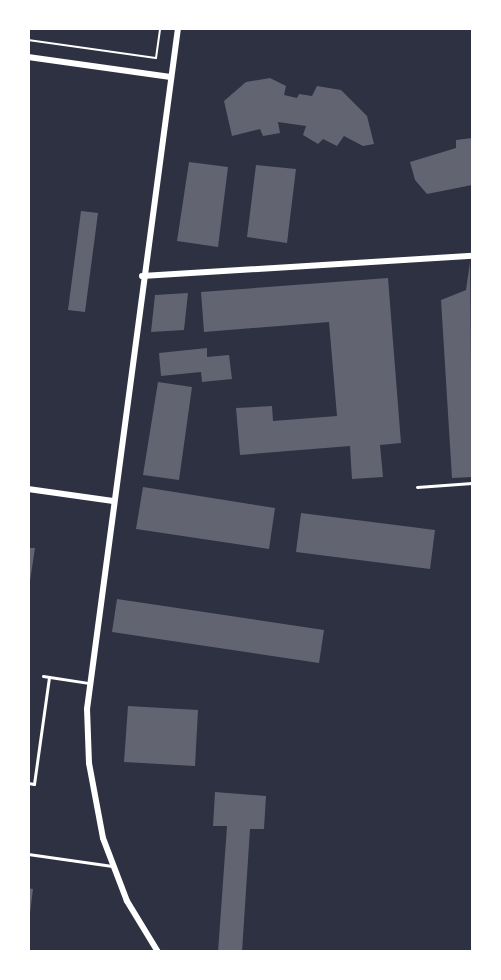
<!DOCTYPE html>
<style>
body{margin:0}
#map{position:relative;width:501px;height:980px;overflow:hidden;background:#2d3142;font-family:Figtree,sans-serif}
div>[style]{position:absolute}
.building>*{inset:0;background:#626471}
.path>*{height:2px;margin:-1px;padding:0 1px;transform-origin:1px;border-radius:1px;background:#fff}
.service>*{height:3px;margin:-1.5px;padding:0 1.5px;transform-origin:1.5px;border-radius:1.5px;background:#fff}
.minor>*{height:6px;margin:-3px;padding:0 3px;transform-origin:3px;border-radius:3px;background:#fff}
span{translate:-50% -50%;white-space:nowrap;text-align:center;line-height:1.15;-webkit-text-stroke:4.5px #fff;paint-order:stroke}
.frame{position:absolute;inset:0;border:30px solid #fff;pointer-events:none}
</style>
<div id="map">
<div class="building">
<i style="clip-path:polygon(270px 78px,286px 86px,284px 95px,297px 98px,299px 94px,312px 96px,317px 86px,341px 90px,367px 116px,374px 144px,363px 146px,344px 136px,337px 146px,323px 139px,318px 144px,303px 135px,306px 126px,278px 122px,280px 133px,263px 136px,260px 129px,232px 136px,224px 101px,246px 82px)"></i>
<i style="clip-path:polygon(472px 138px,472px 185px,427px 194px,415px 180px,410px 162px,456px 148px,456px 140px)"></i>
<i style="clip-path:polygon(189px 162px,228px 167px,218px 247px,177px 241px)"></i>
<i style="clip-path:polygon(256px 165px,296px 169px,287px 243px,247px 237px)"></i>
<i style="clip-path:polygon(81px 211px,98px 213px,85px 312px,68px 310px)"></i>
<i style="clip-path:polygon(470px 262px,472px 477px,452px 478px,441px 300px,466px 290px)"></i>
<i style="clip-path:polygon(388px 278px,401px 443px,380px 445px,383px 477px,352px 479px,350px 446px,240px 455px,236px 408px,272px 406px,273px 421px,337px 416px,329px 322px,204px 332px,201px 292px)"></i>
<i style="clip-path:polygon(188px 293px,184px 330px,151px 332px,155px 295px)"></i>
<i style="clip-path:polygon(207px 348px,207px 357px,229px 355px,232px 379px,202px 382px,201px 372px,161px 376px,159px 353px)"></i>
<i style="clip-path:polygon(158px 382px,192px 387px,179px 480px,143px 475px)"></i>
<i style="clip-path:polygon(143px 487px,275px 508px,269px 549px,136px 529px)"></i>
<i style="clip-path:polygon(301px 513px,435px 530px,430px 569px,296px 552px)"></i>
<i style="clip-path:polygon(28px 548px,35px 548px,30px 581px,28px 581px)"></i>
<i style="clip-path:polygon(117px 599px,324px 630px,319px 663px,112px 632px)"></i>
<i style="clip-path:polygon(128px 706px,198px 710px,195px 766px,124px 762px)"></i>
<i style="clip-path:polygon(215px 792px,266px 796px,264px 829px,250px 829px,242px 952px,218px 952px,227px 826px,213px 826px)"></i>
<i style="clip-path:polygon(28px 888px,33px 889px,30px 913px,28px 913px)"></i>
</div>
<div class="path">
<i style="left:28px;top:40px;width:129px;rotate:8deg"></i>
<i style="left:156px;top:58px;width:30px;rotate:-82deg"></i>
</div>
<div class="service">
<i style="left:417px;top:487px;width:55px;rotate:-4.2deg"></i>
<i style="left:43px;top:676px;width:47px;rotate:8.7deg"></i>
<i style="left:28px;top:783px;width:6px;rotate:9deg"></i>
<i style="left:34px;top:784px;width:108px;rotate:-82deg"></i>
<i style="left:28px;top:854px;width:85px;rotate:8.1deg"></i>
</div>
<div class="minor">
<i style="left:28px;top:57px;width:144px;rotate:8deg"></i>
<i style="left:142px;top:276px;width:331px;rotate:-3.5deg"></i>
<i style="left:28px;top:489px;width:86px;rotate:8deg"></i>
<i style="left:158px;top:952px;width:60px;rotate:-121.3deg"></i>
<i style="left:127px;top:901px;width:67px;rotate:-110.9deg"></i>
<i style="left:103px;top:838px;width:76px;rotate:-100.6deg"></i>
<i style="left:89px;top:763px;width:54px;rotate:-92.1deg"></i>
<i style="left:87px;top:709px;width:687px;rotate:-82.39deg"></i>
</div>
<div class="frame"></div>
</div>
